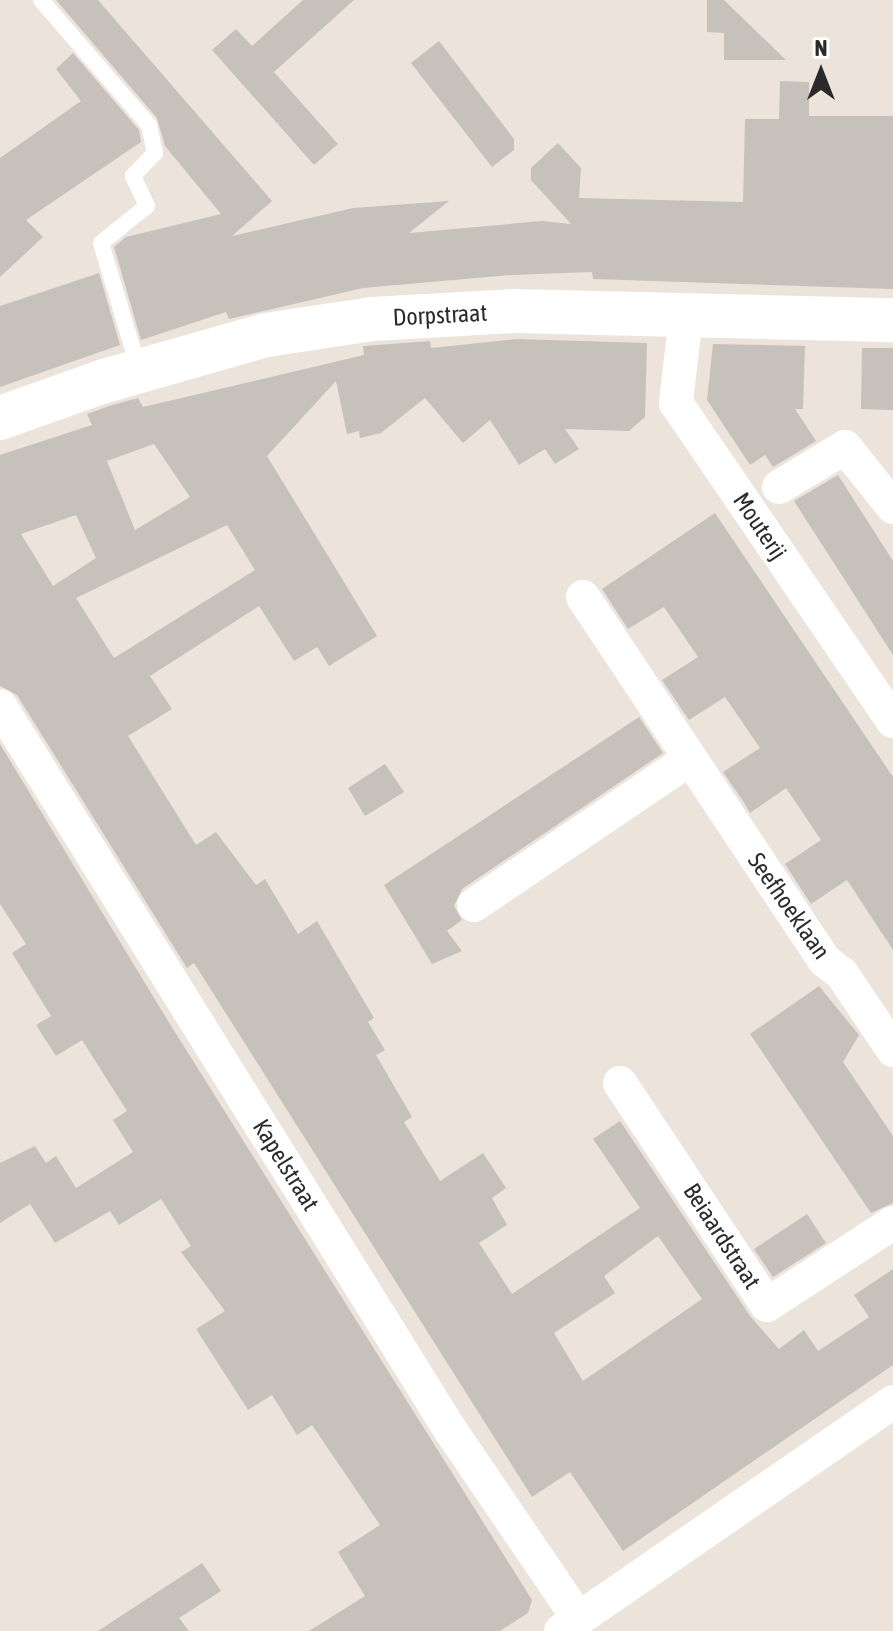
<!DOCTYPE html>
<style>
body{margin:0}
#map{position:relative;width:893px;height:1631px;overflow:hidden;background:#ece4db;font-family:"Asap Condensed",sans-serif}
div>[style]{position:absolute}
.building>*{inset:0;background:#c7c1bb}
.lane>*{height:16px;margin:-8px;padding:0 8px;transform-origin:8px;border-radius:8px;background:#fff}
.street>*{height:34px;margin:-17px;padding:0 17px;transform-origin:17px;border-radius:17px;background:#fff}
.secondary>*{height:44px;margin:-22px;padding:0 22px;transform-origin:22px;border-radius:22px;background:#fff}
span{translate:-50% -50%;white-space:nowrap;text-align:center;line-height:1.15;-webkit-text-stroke:7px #fff;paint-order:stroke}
.street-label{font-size:24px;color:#2a2a2a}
.north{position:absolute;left:781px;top:32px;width:80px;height:80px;-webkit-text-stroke:6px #fff;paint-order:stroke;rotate:0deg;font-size:22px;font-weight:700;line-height:32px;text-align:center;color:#2a2a2a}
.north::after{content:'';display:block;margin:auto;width:28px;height:36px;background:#2a2a2a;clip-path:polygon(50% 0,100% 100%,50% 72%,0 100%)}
</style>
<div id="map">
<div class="building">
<i style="clip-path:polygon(56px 0,98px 0,272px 201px,232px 236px,353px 208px,449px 201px,409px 233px,542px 221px,571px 224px,531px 180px,531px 168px,558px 143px,581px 168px,579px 198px,743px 202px,745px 119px,779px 119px,780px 81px,809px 82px,809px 116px,893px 116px,893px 289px,593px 279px,592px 272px,511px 275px,363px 288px,229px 319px,226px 312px,141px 340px,114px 247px,126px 237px,221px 214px,165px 146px,157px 118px)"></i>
<i style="clip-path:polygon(303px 0,354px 0,274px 72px,338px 144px,314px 165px,212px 50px,236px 29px,252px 46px)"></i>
<i style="clip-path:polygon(707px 0,724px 0,786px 60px,724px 60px,724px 33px,707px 32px)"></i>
<i style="clip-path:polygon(439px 41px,514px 139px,514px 150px,492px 167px,411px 63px)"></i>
<i style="clip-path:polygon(73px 53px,139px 130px,141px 142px,26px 220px,43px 237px,0 277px,0 158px,81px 101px,56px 69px)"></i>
<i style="clip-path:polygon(99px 273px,120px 345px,0 387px,0 306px)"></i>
<i style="clip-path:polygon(evenodd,517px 339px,647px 343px,645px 417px,629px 431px,565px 429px,579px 449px,555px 464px,545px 449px,519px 465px,490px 420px,463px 443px,425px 398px,381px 433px,360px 438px,359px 431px,347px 434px,336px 381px,267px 456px,377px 636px,329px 666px,317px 647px,294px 661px,259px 606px,150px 676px,172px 709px,128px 736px,196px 845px,216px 832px,256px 885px,265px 879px,298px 934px,317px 921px,374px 1018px,368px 1022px,385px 1050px,376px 1055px,412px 1117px,404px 1122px,440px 1181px,483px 1153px,506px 1188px,492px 1198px,507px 1225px,479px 1243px,512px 1294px,640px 1208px,593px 1139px,620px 1121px,750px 1316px,779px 1349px,804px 1330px,818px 1351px,869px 1317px,854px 1295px,893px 1269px,893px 1365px,623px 1551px,570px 1472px,532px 1497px,194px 963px,187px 968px,17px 695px,0 686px,0 455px,92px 425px,87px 414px,112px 405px,138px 398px,143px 407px,364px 355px,363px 346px,430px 341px,431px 348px,517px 339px,154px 444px,190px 497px,135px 530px,107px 461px,154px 444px,517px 339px,76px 515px,96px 558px,53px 586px,21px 534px,76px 515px,517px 339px,227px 525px,255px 570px,114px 658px,76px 598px,227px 525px,517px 339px,658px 1236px,702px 1299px,583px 1381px,554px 1333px,615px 1293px,604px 1276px,658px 1236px)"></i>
<i style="clip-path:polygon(713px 344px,805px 346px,803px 409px,795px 409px,816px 441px,773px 467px,765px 455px,750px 465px,707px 400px)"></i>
<i style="clip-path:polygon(862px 348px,893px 348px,893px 410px,861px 409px)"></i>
<i style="clip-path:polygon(838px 475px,893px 561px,893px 655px,794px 501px)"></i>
<i style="clip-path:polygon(715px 513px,893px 777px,893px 950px,847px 880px,811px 904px,785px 864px,821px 840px,786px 788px,750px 813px,745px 804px,723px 772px,760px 748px,725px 697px,689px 720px,662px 680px,698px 657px,664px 607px,628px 629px,602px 589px)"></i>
<i style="clip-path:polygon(639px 717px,663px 753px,462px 889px,454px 906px,462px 920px,447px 931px,462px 951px,432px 964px,384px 885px)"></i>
<i style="clip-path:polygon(0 744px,168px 1021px,532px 1600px,528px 1613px,500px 1631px,309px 1631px,365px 1596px,338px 1552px,380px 1525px,312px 1425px,297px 1435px,272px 1395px,248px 1410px,196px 1329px,225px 1311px,181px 1252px,191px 1246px,161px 1199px,119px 1225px,110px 1211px,55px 1243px,30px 1204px,0 1223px,0 1163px,35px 1146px,46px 1163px,56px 1156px,76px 1188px,133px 1152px,113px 1120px,127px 1111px,82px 1040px,56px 1056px,36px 1025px,51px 1016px,12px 953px,26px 944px,0 904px)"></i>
<i style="clip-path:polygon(385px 764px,404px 792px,365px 816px,348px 788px)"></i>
<i style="clip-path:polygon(819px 986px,859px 1035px,843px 1062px,893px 1136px,893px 1203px,871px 1213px,750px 1034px)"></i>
<i style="clip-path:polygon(807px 1214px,826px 1243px,773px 1277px,754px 1249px)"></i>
<i style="clip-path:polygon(202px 1563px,221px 1591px,179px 1618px,189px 1631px,98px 1631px)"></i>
</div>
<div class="lane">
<i style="left:41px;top:0;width:165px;rotate:49.2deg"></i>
<i style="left:149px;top:125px;width:29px;rotate:78deg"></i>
<i style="left:155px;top:153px;width:32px;rotate:134deg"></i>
<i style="left:133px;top:176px;width:33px;rotate:65deg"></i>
<i style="left:147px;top:206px;width:59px;rotate:141.2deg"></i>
<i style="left:101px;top:243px;width:133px;rotate:73.3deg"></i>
</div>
<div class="street">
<i style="left:686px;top:316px;width:88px;rotate:96.6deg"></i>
<i style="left:676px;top:403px;width:385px;rotate:55.7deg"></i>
<i style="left:779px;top:487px;width:77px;rotate:-31.2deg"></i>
<i style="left:845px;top:447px;width:77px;rotate:51.3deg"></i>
<i style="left:583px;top:597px;width:436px;rotate:56.4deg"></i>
<i style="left:824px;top:960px;width:23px;rotate:38deg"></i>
<i style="left:842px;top:974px;width:92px;rotate:56.1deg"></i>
<i style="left:0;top:706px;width:854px;rotate:58.12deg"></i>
<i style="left:451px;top:1431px;width:227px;rotate:55.8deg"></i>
<i style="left:474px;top:905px;width:258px;rotate:-34.1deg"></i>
<i style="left:620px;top:1083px;width:266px;rotate:56.5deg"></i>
<i style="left:767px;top:1305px;width:150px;rotate:-33.1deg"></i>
<i style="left:561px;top:1631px;width:403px;rotate:-34.6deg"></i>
</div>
<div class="secondary">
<i style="left:0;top:418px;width:107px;rotate:-19.6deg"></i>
<i style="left:101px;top:382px;width:172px;rotate:-15.9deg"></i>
<i style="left:266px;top:335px;width:108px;rotate:-8.5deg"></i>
<i style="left:373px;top:319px;width:141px;rotate:-3.2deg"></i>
<i style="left:514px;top:311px;width:379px;rotate:1.4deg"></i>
</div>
<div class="street-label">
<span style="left:440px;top:315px;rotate:-3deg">Dorpstraat</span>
<span style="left:760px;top:526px;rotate:56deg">Mouterij</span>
<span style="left:789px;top:906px;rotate:55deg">Seefhoeklaan</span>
<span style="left:286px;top:1165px;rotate:58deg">Kapelstraat</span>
<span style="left:722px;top:1236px;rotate:57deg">Beiaardstraat</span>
</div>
<div class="north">N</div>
</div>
